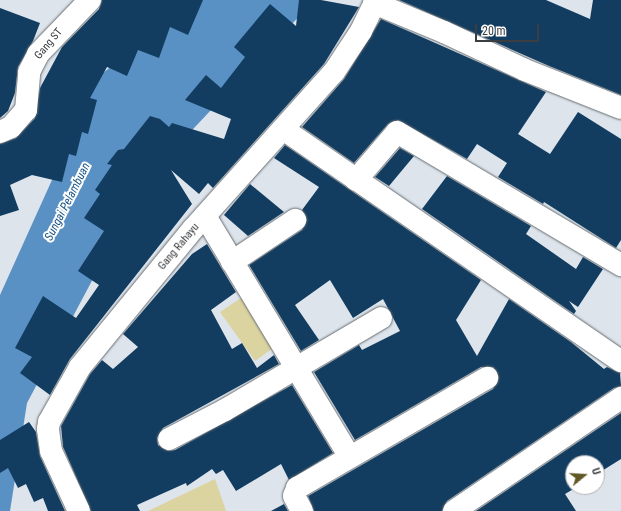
<!DOCTYPE html>
<style>
body{margin:0}
#map{position:relative;width:621px;height:511px;overflow:hidden;background:#dde4eb;font-family:"Roboto Condensed",sans-serif}
div>[style]{position:absolute}
.green>*{inset:0;background:#dbd3a0}
.water>*{inset:0;background:#5a91c4}
.building>*{inset:0;background:#123d60}
.roads{filter:drop-shadow(0 0 1px #666c72) drop-shadow(0 0 1px #666c72)}
.minor>*{height:22px;margin:-11px;padding:0 11px;transform-origin:11px;border-radius:11px;background:#fff}
span{translate:-50% -50%;white-space:nowrap;text-align:center;line-height:1.15;-webkit-text-stroke:4px #fff;paint-order:stroke}
.street-label{font-size:11px;color:#3b3d40}
.water-label{font-size:12px;color:#165385;font-style:italic}
.north{position:absolute;left:565px;top:455px;width:40px;height:40px;box-sizing:border-box;background:#fff;border:1px solid #b1b1b3;border-radius:50%;rotate:72deg;font-size:11px;font-weight:700;line-height:16px;text-align:center;color:#3b3d40}
.north::after{content:'';display:block;margin:auto;width:14px;height:18px;background:#615825;clip-path:polygon(50% 0,100% 100%,50% 72%,0 100%)}
.scale{position:absolute;left:475px;top:24px;width:64px;height:18px;box-sizing:border-box;border:2px solid #3b3d40;border-top:0;padding-left:5px;font-size:12px;line-height:14px;white-space:nowrap;color:#3b3d40;-webkit-text-stroke:3px #fff;paint-order:stroke}
</style>
<div id="map">
<div class="green">
<i style="clip-path:polygon(244px 296px,276px 346px,255px 361px,220px 312px)"></i>
<i style="clip-path:polygon(215px 479px,226px 511px,148px 511px)"></i>
</div>
<div class="water">
<i style="clip-path:polygon(197px 0,311px 0,306px 9px,146px 179px,27px 403px,10px 511px,0 511px,0 295px,99px 76px)"></i>
</div>
<div class="building">
<i style="clip-path:polygon(102px 0,203px 0,188px 35px,170px 27px,159px 58px,138px 50px,127px 76px,107px 67px,90px 98px,97px 100px,88px 134px,82px 132px,76px 156px,69px 154px,62px 182px,32px 175px,10px 185px,19px 210px,0 216px,0 144px,16px 138px,35px 118px,40px 88px,62px 47px,99px 9px)"></i>
<i style="clip-path:polygon(299px 0,321px 0,359px 7px,324px 64px,213px 188px,208px 183px,199px 194px,171px 170px,192px 204px,70px 359px,50px 395px,20px 373px,32px 357px,15px 348px,43px 296px,76px 318px,99px 285px,78px 271px,104px 231px,84px 218px,100px 194px,95px 190px,112px 165px,107px 164px,118px 150px,124px 149px,150px 116px,160px 119px,169px 127px,172px 123px,224px 139px,231px 119px,185px 100px,206px 75px,221px 88px,245px 57px,234px 47px,270px 4px,296px 26px)"></i>
<i style="clip-path:polygon(399px 0,546px 0,590px 19px,593px 0,621px 0,621px 95px,549px 66px)"></i>
<i style="clip-path:polygon(0 8px,40px 23px,33px 41px,18px 67px,15px 93px,8px 111px,0 118px)"></i>
<i style="clip-path:polygon(381px 19px,546px 92px,518px 134px,550px 154px,578px 112px,621px 139px,621px 240px,616px 248px,544px 202px,543px 204px,498px 177px,507px 163px,477px 144px,467px 159px,398px 120px,388px 124px,354px 163px,302px 127px,344px 79px)"></i>
<i style="clip-path:polygon(285px 145px,481px 280px,456px 320px,477px 356px,509px 299px,571px 342px,604px 369px,607px 367px,620px 373px,621px 386px,614px 388px,447px 501px,442px 511px,314px 511px,308px 496px,493px 389px,499px 378px,493px 367px,481px 367px,355px 440px,314px 372px,359px 345px,362px 350px,400px 331px,383px 299px,353px 318px,330px 280px,295px 305px,319px 340px,301px 351px,249px 265px,302px 230px,307px 220px,302px 210px,319px 187px,274px 158px)"></i>
<i style="clip-path:polygon(400px 148px,414px 156px,389px 186px,375px 177px)"></i>
<i style="clip-path:polygon(447px 176px,531px 226px,526px 234px,576px 269px,583px 257px,603px 269px,578px 307px,569px 301px,576px 311px,574px 314px,422px 209px)"></i>
<i style="clip-path:polygon(250px 184px,284px 212px,248px 236px,224px 215px)"></i>
<i style="clip-path:polygon(207px 244px,236px 292px,211px 310px,232px 349px,242px 343px,257px 368px,274px 355px,279px 364px,163px 428px,157px 438px,158px 445px,168px 451px,175px 450px,292px 385px,333px 453px,289px 480px,281px 464px,236px 491px,223px 470px,216px 474px,212px 469px,187px 486px,186px 483px,137px 505px,140px 511px,91px 511px,63px 447px,61px 426px,90px 374px,102px 360px,113px 369px,138px 347px,123px 334px,192px 254px)"></i>
<i style="clip-path:polygon(621px 413px,621px 459px,597px 474px,597px 463px,573px 463px,573px 487px,577px 487px,565px 494px,576px 511px,476px 511px)"></i>
<i style="clip-path:polygon(29px 422px,36px 432px,40px 456px,65px 511px,48px 511px,43px 498px,34px 502px,26px 484px,18px 488px,8px 468px,0 473px,0 440px)"></i>
<i style="clip-path:polygon(284px 504px,288px 511px,271px 511px)"></i>
</div>
<div class="roads">
<div class="minor">
<i style="left:374px;top:3px;width:76px;rotate:22.5deg"></i>
<i style="left:444px;top:32px;width:89px;rotate:25.1deg"></i>
<i style="left:525px;top:70px;width:103px;rotate:21.6deg"></i>
<i style="left:283px;top:129px;width:410px;rotate:34.5deg"></i>
<i style="left:0;top:132px;width:12px;rotate:-24deg"></i>
<i style="left:11px;top:127px;width:23px;rotate:-49deg"></i>
<i style="left:26px;top:110px;width:38px;rotate:-85deg"></i>
<i style="left:29px;top:72px;width:20px;rotate:-63deg"></i>
<i style="left:38px;top:54px;width:75px;rotate:-46.1deg"></i>
<i style="left:356px;top:180px;width:63px;rotate:-49.5deg"></i>
<i style="left:397px;top:132px;width:261px;rotate:30.7deg"></i>
<i style="left:205px;top:216px;width:281px;rotate:59deg"></i>
<i style="left:232px;top:262px;width:76px;rotate:-33.7deg"></i>
<i style="left:169px;top:439px;width:63px;rotate:-27.4deg"></i>
<i style="left:225px;top:410px;width:181px;rotate:-30.5deg"></i>
<i style="left:79px;top:511px;width:66px;rotate:-115deg"></i>
<i style="left:51px;top:451px;width:22px;rotate:-98deg"></i>
<i style="left:48px;top:429px;width:7px;rotate:-82deg"></i>
<i style="left:49px;top:422px;width:63px;rotate:-60.6deg"></i>
<i style="left:80px;top:367px;width:178px;rotate:-50.7deg"></i>
<i style="left:193px;top:229px;width:211px;rotate:-48.1deg"></i>
<i style="left:334px;top:72px;width:49px;rotate:-56.6deg"></i>
<i style="left:361px;top:31px;width:34px;rotate:-64deg"></i>
<i style="left:302px;top:511px;width:17px;rotate:-118deg"></i>
<i style="left:294px;top:496px;width:9px;rotate:-69deg"></i>
<i style="left:297px;top:488px;width:220px;rotate:-30.1deg"></i>
<i style="left:454px;top:511px;width:202px;rotate:-34.1deg"></i>
</div>
</div>
<div class="street-label">
<span style="left:49px;top:44px;rotate:-50deg">Gang ST</span>
<span style="left:179px;top:247px;rotate:-50deg">Gang Rahayu</span>
</div>
<div class="water-label">
<span style="left:68px;top:202px;rotate:-63deg">Sungai Pelambuan</span>
</div>
<div class="north">U</div>
<div class="scale">20 m</div>
</div>
